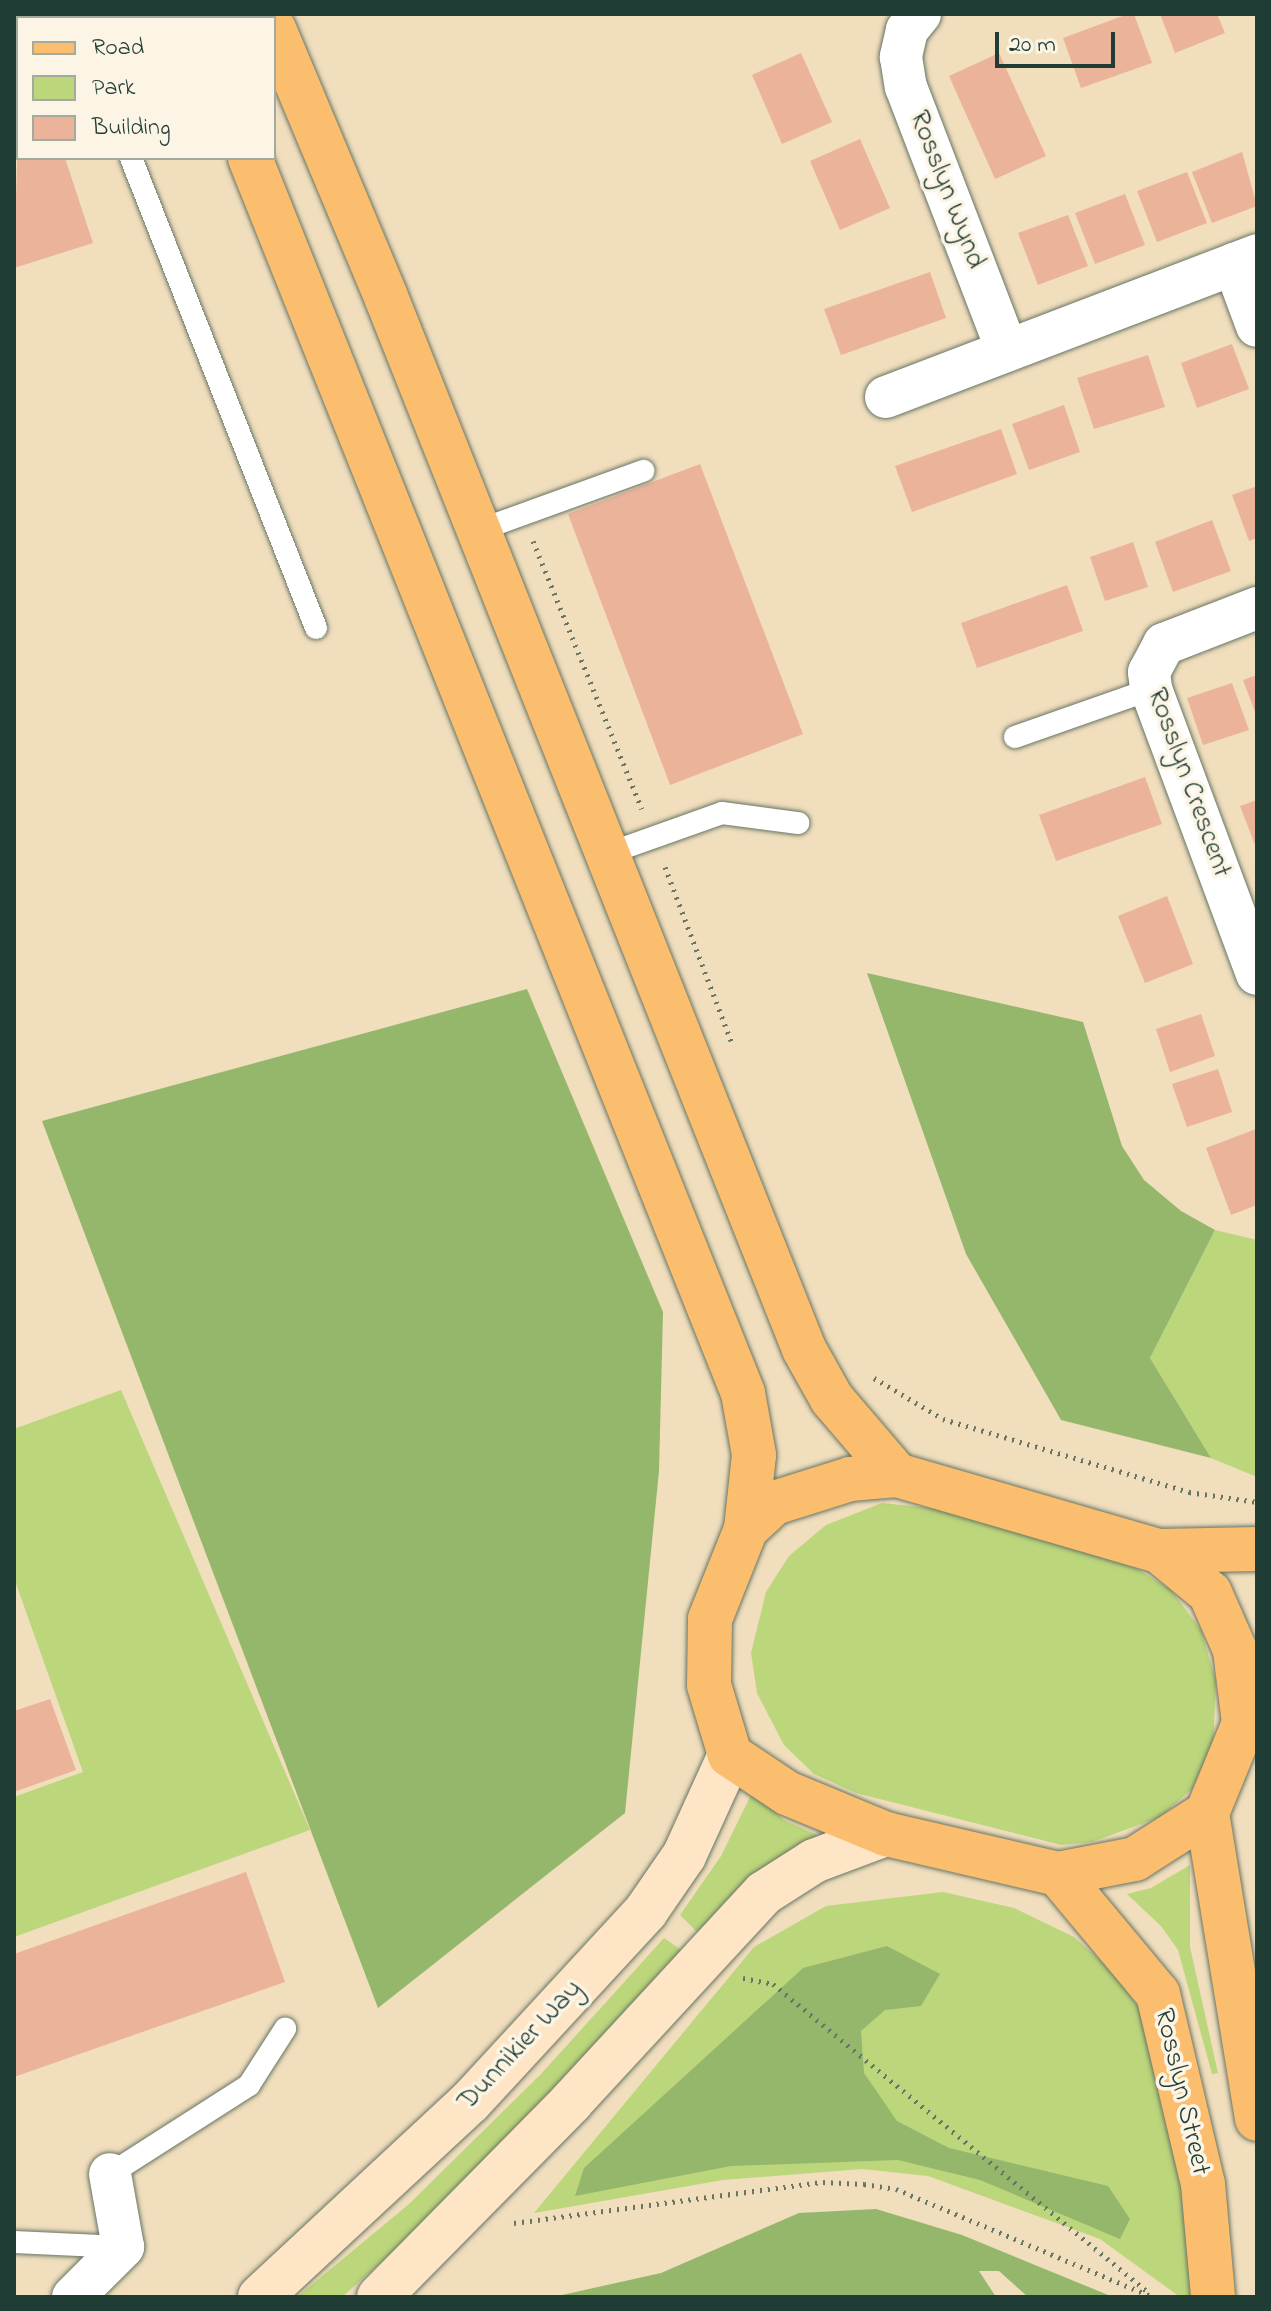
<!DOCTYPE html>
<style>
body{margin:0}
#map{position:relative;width:1271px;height:2311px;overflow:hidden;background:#f0debd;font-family:"Indie Flower",sans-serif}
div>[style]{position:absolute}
.green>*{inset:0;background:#bcd67b}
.forest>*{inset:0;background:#95b76b}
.building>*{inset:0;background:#ecb39b}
.path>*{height:5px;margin-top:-2.5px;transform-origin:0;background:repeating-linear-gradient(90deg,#687564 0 2px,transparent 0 8px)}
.roads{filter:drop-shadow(0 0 2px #687564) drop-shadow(0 0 2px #687564)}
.lane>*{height:22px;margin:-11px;padding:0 11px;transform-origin:11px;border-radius:11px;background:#fff}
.street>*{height:42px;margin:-21px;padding:0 21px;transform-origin:21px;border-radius:21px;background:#fff}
.secondary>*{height:44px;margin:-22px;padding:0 22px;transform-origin:22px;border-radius:22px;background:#fde5c5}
.primary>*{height:44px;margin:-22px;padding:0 22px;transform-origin:22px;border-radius:22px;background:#fbbd6e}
span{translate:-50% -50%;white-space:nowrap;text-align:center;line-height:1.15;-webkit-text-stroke:7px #fcf5e5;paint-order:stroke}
.street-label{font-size:28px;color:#1f3d34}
.frame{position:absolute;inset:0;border:16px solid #1f3d34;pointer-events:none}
.legend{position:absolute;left:16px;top:16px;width:260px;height:144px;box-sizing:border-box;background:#fcf5e5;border:2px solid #a4ab9e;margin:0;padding:10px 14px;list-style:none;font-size:24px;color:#1f3d34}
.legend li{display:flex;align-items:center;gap:16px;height:40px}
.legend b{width:40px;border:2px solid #a4ab9e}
.scale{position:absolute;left:995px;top:32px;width:120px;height:36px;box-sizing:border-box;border:4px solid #1f3d34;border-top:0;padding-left:10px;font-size:24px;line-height:28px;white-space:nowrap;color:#1f3d34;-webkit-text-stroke:6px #fcf5e5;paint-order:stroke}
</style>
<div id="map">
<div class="green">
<i style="clip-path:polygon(1215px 1230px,1257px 1240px,1257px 1477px,1211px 1458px,1150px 1358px)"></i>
<i style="clip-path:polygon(121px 1390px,310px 1830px,14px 1937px,14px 1797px,83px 1772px,14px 1578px,14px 1429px)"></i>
<i style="clip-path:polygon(882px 1503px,940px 1509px,1136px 1568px,1171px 1590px,1201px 1630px,1216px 1681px,1213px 1747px,1192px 1789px,1160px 1817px,1092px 1842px,1061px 1845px,856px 1793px,814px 1774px,784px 1745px,757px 1693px,751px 1653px,766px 1592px,789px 1556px,826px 1525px)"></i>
<i style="clip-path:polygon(753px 1791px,784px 1820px,817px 1835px,764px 1867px,699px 1934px,680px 1915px,721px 1856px)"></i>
<i style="clip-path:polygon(1190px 1865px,1190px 1947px,1218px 2073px,1212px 2074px,1178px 1950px,1161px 1926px,1127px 1894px,1151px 1888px)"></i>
<i style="clip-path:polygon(943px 1892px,1014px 1908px,1074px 1937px,1111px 1970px,1154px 2029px,1193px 2240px,1192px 2297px,1180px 2297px,1100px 2239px,928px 2176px,862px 2169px,723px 2180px,534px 2213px,754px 1947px,826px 1906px)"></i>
<i style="clip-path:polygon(664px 1938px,684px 1952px,457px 2194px,342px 2297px,297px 2297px,409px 2204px,541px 2074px)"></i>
</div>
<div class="forest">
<i style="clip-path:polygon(867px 973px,1083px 1022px,1122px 1146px,1144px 1180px,1181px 1211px,1215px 1230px,1150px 1358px,1211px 1458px,1061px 1420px,966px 1254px)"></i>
<i style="clip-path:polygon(527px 989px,663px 1312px,659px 1471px,625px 1813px,378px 2008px,42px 1121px)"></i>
<i style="clip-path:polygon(887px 1946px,940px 1974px,921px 2006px,885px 2010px,861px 2031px,864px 2073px,897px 2121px,949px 2148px,1108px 2186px,1130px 2219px,1120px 2239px,980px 2180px,898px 2160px,731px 2166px,575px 2196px,584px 2168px,803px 1968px)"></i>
<i style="clip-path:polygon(876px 2209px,962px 2235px,1113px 2297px,1028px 2297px,999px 2271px,979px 2271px,996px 2297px,553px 2297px,661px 2273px,799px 2213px)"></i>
</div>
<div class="building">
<i style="clip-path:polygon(1128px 14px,1134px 14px,1152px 63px,1081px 88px,1063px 38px)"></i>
<i style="clip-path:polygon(1160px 14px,1217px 14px,1225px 33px,1175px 53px)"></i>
<i style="clip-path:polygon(801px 53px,832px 122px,782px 144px,752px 75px)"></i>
<i style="clip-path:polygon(999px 53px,1046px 156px,995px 179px,949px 76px)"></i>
<i style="clip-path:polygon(18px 126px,18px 158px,65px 158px,93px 243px,14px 268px)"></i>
<i style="clip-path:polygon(860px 139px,890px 208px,840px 230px,810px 161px)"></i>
<i style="clip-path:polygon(1242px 152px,1257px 206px,1212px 223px,1192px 172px)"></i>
<i style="clip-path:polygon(1187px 172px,1207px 223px,1157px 242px,1137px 191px)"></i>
<i style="clip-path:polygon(1125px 194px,1145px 245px,1095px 264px,1075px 213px)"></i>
<i style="clip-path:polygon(1068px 215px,1088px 266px,1038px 285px,1018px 233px)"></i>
<i style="clip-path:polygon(930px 272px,946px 318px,841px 355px,824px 309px)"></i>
<i style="clip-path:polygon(1232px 344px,1249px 389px,1197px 408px,1181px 363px)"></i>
<i style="clip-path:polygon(1148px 355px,1165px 407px,1094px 429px,1077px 378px)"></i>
<i style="clip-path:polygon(1064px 405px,1080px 452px,1029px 470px,1012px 424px)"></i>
<i style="clip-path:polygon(1001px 429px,1017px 474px,912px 512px,895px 466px)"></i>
<i style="clip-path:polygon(700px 464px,803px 734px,670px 785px,568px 514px)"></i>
<i style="clip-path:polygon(1257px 486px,1257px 538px,1249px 541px,1232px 495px)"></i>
<i style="clip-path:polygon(1212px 520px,1231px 571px,1173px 592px,1155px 542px)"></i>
<i style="clip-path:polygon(1133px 542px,1148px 587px,1105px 601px,1090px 557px)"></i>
<i style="clip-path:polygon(1067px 585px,1083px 631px,977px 668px,961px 623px)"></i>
<i style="clip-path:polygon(1257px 675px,1257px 717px,1243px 680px)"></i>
<i style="clip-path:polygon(1232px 683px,1249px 730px,1203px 745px,1187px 698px)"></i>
<i style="clip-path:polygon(1145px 777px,1162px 824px,1056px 861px,1039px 815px)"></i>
<i style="clip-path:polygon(1257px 800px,1257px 850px,1240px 806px)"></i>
<i style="clip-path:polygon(1167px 896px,1193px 964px,1145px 983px,1118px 916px)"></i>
<i style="clip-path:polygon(1201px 1014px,1215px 1056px,1170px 1072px,1156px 1029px)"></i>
<i style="clip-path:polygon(1218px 1069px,1232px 1112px,1187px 1127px,1172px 1084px)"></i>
<i style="clip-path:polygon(1256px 1129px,1257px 1205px,1231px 1215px,1206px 1148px)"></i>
<i style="clip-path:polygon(50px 1699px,76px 1770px,14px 1792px,14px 1711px)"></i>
<i style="clip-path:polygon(246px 1872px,285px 1982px,14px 2077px,14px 1954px)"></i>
</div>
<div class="path">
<i style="left:533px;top:541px;width:289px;rotate:67.9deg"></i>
<i style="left:665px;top:867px;width:186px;rotate:69.2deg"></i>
<i style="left:874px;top:1378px;width:80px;rotate:30.7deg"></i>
<i style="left:943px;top:1419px;width:257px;rotate:16.5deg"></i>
<i style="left:1189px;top:1492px;width:69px;rotate:8.4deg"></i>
<i style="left:743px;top:1978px;width:31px;rotate:11deg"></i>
<i style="left:773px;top:1984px;width:488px;rotate:39.4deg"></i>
<i style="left:514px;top:2223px;width:312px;rotate:-7.6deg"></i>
<i style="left:823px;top:2182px;width:41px;rotate:2.8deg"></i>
<i style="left:864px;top:2184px;width:32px;rotate:9deg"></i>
<i style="left:896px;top:2189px;width:279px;rotate:22.8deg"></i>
</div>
<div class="roads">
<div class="lane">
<i style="left:14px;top:98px;width:4px;rotate:-27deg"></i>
<i style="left:131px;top:158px;width:505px;rotate:68.51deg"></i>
<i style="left:477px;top:531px;width:177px;rotate:-19.9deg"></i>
<i style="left:1015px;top:737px;width:144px;rotate:-19.4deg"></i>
<i style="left:604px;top:855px;width:125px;rotate:-19.6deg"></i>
<i style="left:722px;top:813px;width:77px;rotate:7.5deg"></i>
<i style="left:110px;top:2174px;width:165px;rotate:-32.6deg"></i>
<i style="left:249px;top:2085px;width:67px;rotate:-57.3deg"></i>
<i style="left:14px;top:2242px;width:108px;rotate:2.7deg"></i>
</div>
<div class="street">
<i style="left:920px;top:14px;width:21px;rotate:129deg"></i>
<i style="left:907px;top:30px;width:28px;rotate:103deg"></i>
<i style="left:901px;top:57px;width:30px;rotate:81deg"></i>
<i style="left:906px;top:87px;width:280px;rotate:69deg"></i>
<i style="left:1234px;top:264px;width:66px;rotate:69.6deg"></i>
<i style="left:886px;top:397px;width:397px;rotate:-20.9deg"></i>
<i style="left:1257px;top:608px;width:100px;rotate:158.8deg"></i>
<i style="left:1164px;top:644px;width:32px;rotate:118deg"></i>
<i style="left:1149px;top:672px;width:17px;rotate:83deg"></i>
<i style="left:1151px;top:689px;width:304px;rotate:69.6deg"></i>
<i style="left:73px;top:2297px;width:71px;rotate:-45deg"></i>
<i style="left:123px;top:2247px;width:74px;rotate:-100.1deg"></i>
</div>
<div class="secondary">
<i style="left:260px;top:2297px;width:287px;rotate:-42.9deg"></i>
<i style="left:470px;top:2102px;width:260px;rotate:-47.3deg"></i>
<i style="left:646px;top:1911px;width:67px;rotate:-55.4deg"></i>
<i style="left:684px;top:1856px;width:111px;rotate:-65.5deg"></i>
<i style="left:379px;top:2297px;width:274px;rotate:-45.4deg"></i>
<i style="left:571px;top:2102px;width:284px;rotate:-47.3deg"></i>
<i style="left:764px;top:1893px;width:59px;rotate:-32.6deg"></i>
<i style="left:814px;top:1861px;width:77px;rotate:-20.6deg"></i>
</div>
<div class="primary">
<i style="left:190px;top:14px;width:4px;rotate:63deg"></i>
<i style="left:274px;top:29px;width:290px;rotate:67.3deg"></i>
<i style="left:386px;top:297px;width:1132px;rotate:68.33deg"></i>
<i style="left:804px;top:1349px;width:57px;rotate:60.8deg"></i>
<i style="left:832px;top:1399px;width:100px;rotate:49.5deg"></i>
<i style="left:250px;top:158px;width:1330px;rotate:68.24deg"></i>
<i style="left:743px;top:1393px;width:63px;rotate:79.9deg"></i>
<i style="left:754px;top:1455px;width:74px;rotate:96.2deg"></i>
<i style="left:897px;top:1475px;width:273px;rotate:16.2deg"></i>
<i style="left:1159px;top:1551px;width:66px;rotate:39.5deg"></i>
<i style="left:1210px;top:1593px;width:62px;rotate:66.3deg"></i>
<i style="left:1235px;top:1650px;width:74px;rotate:83deg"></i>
<i style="left:1244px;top:1723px;width:97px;rotate:112.3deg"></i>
<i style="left:1207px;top:1813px;width:85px;rotate:147.4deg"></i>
<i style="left:1135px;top:1859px;width:78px;rotate:169deg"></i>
<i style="left:1058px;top:1874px;width:177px;rotate:-166.9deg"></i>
<i style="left:886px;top:1834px;width:107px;rotate:-157.5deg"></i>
<i style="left:787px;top:1793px;width:69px;rotate:-146.3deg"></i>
<i style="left:730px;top:1755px;width:73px;rotate:-106.7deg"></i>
<i style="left:709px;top:1685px;width:66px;rotate:-89.1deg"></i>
<i style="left:710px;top:1619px;width:97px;rotate:-68.2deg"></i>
<i style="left:746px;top:1529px;width:38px;rotate:-43deg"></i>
<i style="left:774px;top:1503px;width:80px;rotate:-17.5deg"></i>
<i style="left:850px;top:1479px;width:47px;rotate:-4.9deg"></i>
<i style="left:1159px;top:1551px;width:98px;rotate:-1.2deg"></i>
<i style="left:1207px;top:1813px;width:310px;rotate:80.7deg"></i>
<i style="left:1058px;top:1874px;width:156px;rotate:50.2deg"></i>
<i style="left:1158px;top:1994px;width:195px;rotate:76.7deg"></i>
<i style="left:1203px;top:2184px;width:113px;rotate:84.9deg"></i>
</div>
</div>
<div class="street-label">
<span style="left:946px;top:190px;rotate:69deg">Rosslyn Wynd</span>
<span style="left:1188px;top:783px;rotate:70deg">Rosslyn Crescent</span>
<span style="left:521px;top:2046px;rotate:-47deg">Dunnikier Way</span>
<span style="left:1181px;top:2092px;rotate:77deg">Rosslyn Street</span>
</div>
<div class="frame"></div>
<ul class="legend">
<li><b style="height:10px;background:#fbbd6e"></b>Road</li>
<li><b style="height:22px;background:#bcd67b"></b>Park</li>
<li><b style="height:22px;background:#ecb39b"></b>Building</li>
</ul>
<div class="scale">20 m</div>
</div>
